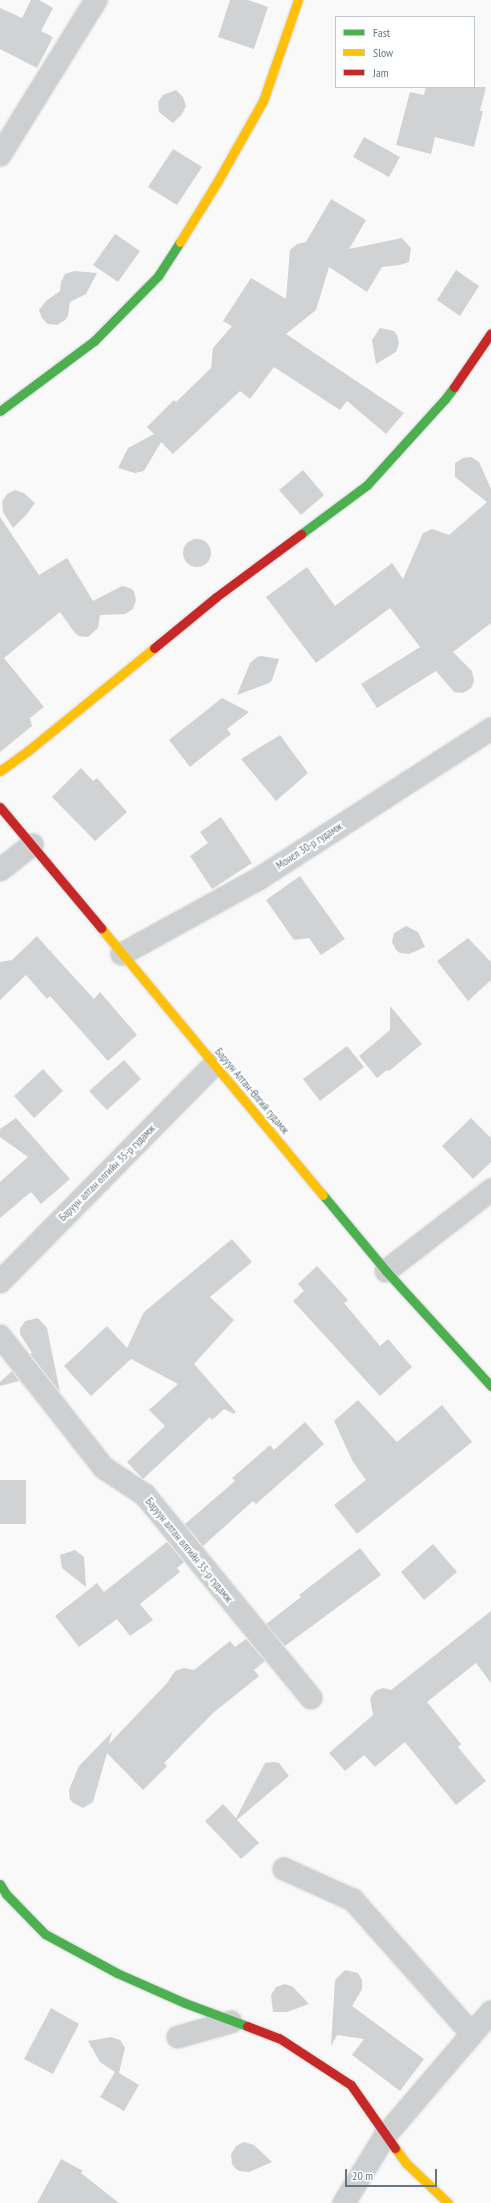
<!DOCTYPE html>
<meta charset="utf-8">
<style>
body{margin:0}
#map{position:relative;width:491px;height:2203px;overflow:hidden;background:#f9f9f9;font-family:"PT Sans Narrow",sans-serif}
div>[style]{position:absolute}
.building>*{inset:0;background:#d0d2d3}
.round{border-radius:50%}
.roads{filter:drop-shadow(0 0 1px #d5d6d7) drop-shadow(0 0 1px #d5d6d7)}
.street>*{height:22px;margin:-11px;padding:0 11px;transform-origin:11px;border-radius:11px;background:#cecfd0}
.fast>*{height:9px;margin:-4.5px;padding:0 4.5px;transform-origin:4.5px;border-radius:4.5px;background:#4caf50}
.slow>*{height:9px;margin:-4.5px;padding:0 4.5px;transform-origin:4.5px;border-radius:4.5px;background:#ffc107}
.jam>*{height:9px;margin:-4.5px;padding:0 4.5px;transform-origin:4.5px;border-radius:4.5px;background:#c62828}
span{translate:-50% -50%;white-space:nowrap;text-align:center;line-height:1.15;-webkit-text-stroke:4px #fff;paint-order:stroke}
.street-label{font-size:11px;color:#657683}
.legend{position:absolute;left:335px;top:16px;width:140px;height:72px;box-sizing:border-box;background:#fff;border:1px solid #c1c8cd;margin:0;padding:5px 7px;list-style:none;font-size:12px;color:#657683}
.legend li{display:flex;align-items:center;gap:8px;height:20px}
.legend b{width:20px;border:1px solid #c1c8cd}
.scale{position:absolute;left:345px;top:2169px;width:92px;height:18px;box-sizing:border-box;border:2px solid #657683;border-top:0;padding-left:5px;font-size:12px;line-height:14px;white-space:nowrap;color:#657683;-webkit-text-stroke:3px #fff;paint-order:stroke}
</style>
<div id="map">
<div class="building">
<i style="clip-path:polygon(31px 0,39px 0,53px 8px,41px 31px,53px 37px,37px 68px,0 49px,0 8px,22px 18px)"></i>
<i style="clip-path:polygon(230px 0,248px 0,268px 7px,254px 49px,218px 37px)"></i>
<i style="clip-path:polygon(426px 87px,486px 87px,480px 111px,483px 111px,474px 147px,435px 137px,431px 154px,396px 145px,410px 92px,424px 95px)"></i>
<i style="clip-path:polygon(176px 90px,183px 97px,186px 106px,182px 114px,173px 123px,159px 112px,158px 102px,163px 95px)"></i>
<i style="clip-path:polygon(364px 137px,400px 157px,389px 177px,353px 157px)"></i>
<i style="clip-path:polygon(173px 149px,202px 167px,177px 205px,148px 187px)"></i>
<i style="clip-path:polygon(331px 199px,366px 220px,349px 249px,402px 238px,411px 248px,409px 262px,400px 265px,382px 267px,367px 292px,329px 267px,316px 310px,286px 334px,404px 413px,386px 434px,347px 401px,340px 410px,274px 367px,250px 399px,240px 391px,173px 454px,161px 442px,144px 471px,135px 473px,118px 468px,128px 448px,154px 434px,147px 427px,174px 400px,176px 402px,211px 368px,213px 348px,232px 326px,223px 321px,251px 278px,286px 299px,290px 250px,297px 244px,306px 242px)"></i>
<i style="clip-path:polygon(115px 234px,140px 251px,118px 282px,93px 265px)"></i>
<i style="clip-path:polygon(456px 270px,479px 286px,460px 316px,437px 300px)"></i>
<i style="clip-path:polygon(74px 271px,97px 273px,86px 294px,70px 302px,68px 316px,65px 320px,57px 325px,48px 324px,42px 318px,39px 310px,46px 301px,60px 291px,61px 282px,65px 274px)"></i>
<i style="clip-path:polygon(380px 328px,394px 331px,397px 335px,399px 343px,396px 352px,376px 364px,372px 340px)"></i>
<i style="clip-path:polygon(471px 457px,479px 462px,491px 489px,491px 623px,453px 652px,472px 671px,474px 680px,473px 684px,471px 688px,463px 693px,454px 692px,436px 671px,377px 708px,361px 684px,420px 647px,390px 608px,316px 663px,266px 597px,307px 567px,335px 606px,392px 563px,403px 579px,423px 533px,432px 529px,449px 535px,487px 502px,455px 477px,455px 463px,463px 458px)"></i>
<i style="clip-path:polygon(303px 470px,324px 495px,301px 515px,279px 490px)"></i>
<i style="clip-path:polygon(15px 490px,24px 493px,35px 503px,27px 514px,13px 528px,3px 512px,2px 502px,7px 494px)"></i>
<i style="clip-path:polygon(0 517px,39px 575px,67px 558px,93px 601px,122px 586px,130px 588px,134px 591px,136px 600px,133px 609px,125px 614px,100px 615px,98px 628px,88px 637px,79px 636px,75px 633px,60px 612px,4px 658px,44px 707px,30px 718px,32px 726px,0 752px)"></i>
<i class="round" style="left:183px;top:539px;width:28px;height:28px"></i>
<i style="clip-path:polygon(261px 656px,279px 659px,272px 680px,269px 683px,237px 695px,250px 663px,257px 657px)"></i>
<i style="clip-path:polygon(222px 698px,249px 712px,227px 729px,231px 734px,190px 767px,169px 740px)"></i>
<i style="clip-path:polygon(280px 735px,308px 773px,276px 801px,241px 759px)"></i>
<i style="clip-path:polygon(81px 768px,93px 781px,97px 778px,127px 812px,95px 841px,52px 797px)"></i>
<i style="clip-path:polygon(221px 817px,252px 863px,212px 889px,190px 856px,208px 843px,200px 832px)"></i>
<i style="clip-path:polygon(300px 876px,345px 939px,321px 955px,309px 938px,294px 940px,266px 900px)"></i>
<i style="clip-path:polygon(406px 926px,418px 932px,425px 947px,409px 954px,400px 953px,396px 950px,392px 942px,394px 933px)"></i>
<i style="clip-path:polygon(37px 936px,50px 951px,53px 950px,51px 952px,94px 999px,100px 992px,137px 1035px,108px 1061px,50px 996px,47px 999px,26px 975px,0 1000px,0 962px,12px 960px)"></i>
<i style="clip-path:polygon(468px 938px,491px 962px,491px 980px,468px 1001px,437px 961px)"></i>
<i style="clip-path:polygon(390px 1006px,422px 1044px,389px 1071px,387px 1070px,377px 1078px,359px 1056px,390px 1030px)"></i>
<i style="clip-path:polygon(347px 1046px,364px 1067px,320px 1101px,303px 1079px)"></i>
<i style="clip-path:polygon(124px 1060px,141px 1079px,107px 1110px,89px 1091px)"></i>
<i style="clip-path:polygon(43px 1069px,63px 1091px,34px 1118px,14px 1096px)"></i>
<i style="clip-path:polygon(16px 1118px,70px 1179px,41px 1204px,31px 1192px,0 1218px,0 1182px,28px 1157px,0 1137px,0 1129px)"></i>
<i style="clip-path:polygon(471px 1118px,491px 1138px,491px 1162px,473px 1179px,442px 1146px)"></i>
<i style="clip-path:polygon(232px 1239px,252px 1262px,210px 1297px,234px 1320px,194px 1364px,236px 1412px,234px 1414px,224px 1409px,212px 1420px,210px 1417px,143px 1479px,127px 1462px,165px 1426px,149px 1410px,178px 1384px,131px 1359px,91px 1396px,64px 1366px,107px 1326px,127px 1348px,144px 1312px)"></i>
<i style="clip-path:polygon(317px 1266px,348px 1300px,344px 1303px,380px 1346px,388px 1339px,412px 1367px,380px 1396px,293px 1301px,304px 1291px,298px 1284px)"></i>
<i style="clip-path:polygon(38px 1318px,47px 1328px,60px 1392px,30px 1354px,32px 1353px,20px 1334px,20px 1329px,25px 1321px)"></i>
<i style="clip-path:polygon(12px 1371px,19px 1381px,0 1386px,0 1382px)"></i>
<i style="clip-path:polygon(358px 1400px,397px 1442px,442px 1405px,472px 1442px,357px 1534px,334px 1505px,366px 1480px,353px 1462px,334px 1421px)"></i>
<i style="clip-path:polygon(305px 1422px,324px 1444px,256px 1504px,253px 1501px,203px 1546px,185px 1524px,235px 1481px,232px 1478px,270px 1445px,274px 1450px)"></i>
<i style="clip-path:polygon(0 1480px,26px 1480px,26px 1524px,0 1524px)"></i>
<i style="clip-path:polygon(167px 1542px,184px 1562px,177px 1568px,180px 1572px,140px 1604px,153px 1620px,130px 1636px,117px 1619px,79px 1647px,55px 1616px,97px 1583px,104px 1592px)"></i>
<i style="clip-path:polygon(433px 1544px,457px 1572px,424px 1600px,401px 1572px)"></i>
<i style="clip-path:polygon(360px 1548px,381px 1575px,285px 1646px,266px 1624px,301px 1597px,299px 1595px)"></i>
<i style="clip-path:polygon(75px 1550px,84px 1557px,86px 1587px,62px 1568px,60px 1555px)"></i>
<i style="clip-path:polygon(491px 1611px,491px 1683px,476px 1663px,427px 1702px,461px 1744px,458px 1747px,486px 1781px,456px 1805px,405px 1742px,375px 1767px,364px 1755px,345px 1771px,329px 1753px,373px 1715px,370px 1698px,375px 1691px,383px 1688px,391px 1690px)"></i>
<i style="clip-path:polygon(246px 1639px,265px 1661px,254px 1670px,259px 1676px,213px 1713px,164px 1763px,167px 1766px,143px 1790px,107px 1753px,93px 1802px,83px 1808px,73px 1803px,70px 1799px,69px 1790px,79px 1766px,112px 1732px,109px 1744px,167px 1683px,175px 1671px,184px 1668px,194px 1670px,230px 1641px,235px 1647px)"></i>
<i style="clip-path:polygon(273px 1762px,279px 1763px,289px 1776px,237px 1820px,259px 1843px,241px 1859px,205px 1821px,223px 1804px,236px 1818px,265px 1763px)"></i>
<i style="clip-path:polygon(345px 1970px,358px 1973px,362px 1980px,362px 1989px,352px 2006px,424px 2059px,400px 2091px,352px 2055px,364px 2039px,337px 2035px,331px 2046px,335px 1980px)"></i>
<i style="clip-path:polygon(285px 1984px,293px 1987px,309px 2004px,287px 2012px,273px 2012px,271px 1995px,276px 1987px)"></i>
<i style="clip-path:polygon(51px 2008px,79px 2024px,53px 2074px,24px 2059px)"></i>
<i style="clip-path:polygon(111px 2037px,120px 2040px,125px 2048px,119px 2073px,139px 2085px,124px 2111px,100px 2097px,115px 2072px,100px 2062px,88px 2041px)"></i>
<i style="clip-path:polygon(244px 2142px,254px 2145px,272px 2162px,249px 2172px,239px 2171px,235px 2168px,232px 2164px,231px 2154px,236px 2146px)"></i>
<i style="clip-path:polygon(61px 2159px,83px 2171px,81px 2173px,119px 2203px,37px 2203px)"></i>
</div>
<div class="roads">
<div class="street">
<i style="left:0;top:155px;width:182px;rotate:-58.2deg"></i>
<i style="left:0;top:870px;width:41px;rotate:-38deg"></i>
<i style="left:122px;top:954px;width:158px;rotate:-28.8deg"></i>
<i style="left:260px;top:878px;width:275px;rotate:-32.8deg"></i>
<i style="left:386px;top:1271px;width:133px;rotate:-37.6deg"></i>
<i style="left:0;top:1282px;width:305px;rotate:-45.4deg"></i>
<i style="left:0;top:1336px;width:168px;rotate:51.8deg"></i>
<i style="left:104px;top:1468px;width:49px;rotate:33.4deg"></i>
<i style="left:145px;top:1495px;width:262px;rotate:50.7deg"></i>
<i style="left:284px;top:1869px;width:76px;rotate:24.2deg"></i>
<i style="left:353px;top:1900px;width:179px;rotate:48.4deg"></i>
<i style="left:178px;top:2037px;width:55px;rotate:-15.8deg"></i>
<i style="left:344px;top:2203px;width:79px;rotate:-58.5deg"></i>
<i style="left:385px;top:2136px;width:163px;rotate:-49.5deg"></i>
</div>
<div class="fast">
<i style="left:0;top:411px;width:117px;rotate:-36.7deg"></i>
<i style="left:94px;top:341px;width:91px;rotate:-45.4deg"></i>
<i style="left:158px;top:276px;width:40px;rotate:-57.1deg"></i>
<i style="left:301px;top:534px;width:82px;rotate:-36.6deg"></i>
<i style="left:367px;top:485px;width:116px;rotate:-47.8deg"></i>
<i style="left:445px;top:399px;width:15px;rotate:-53deg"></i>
<i style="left:323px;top:1195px;width:99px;rotate:50.3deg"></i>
<i style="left:386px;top:1271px;width:156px;rotate:47.6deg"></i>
<i style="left:0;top:1884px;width:12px;rotate:59deg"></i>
<i style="left:6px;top:1894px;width:56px;rotate:45.7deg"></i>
<i style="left:45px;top:1934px;width:82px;rotate:28.4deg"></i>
<i style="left:117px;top:1973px;width:74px;rotate:23.8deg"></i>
<i style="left:185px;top:2003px;width:66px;rotate:20.4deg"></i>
</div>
<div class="slow">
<i style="left:180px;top:242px;width:68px;rotate:-58.2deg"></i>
<i style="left:216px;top:184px;width:95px;rotate:-60.5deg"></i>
<i style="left:263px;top:101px;width:107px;rotate:-70.9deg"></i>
<i style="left:0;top:771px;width:36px;rotate:-36deg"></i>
<i style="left:29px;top:750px;width:161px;rotate:-39.2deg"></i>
<i style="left:101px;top:928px;width:347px;rotate:50.3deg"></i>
<i style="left:395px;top:2148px;width:19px;rotate:54deg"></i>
<i style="left:406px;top:2163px;width:58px;rotate:43.6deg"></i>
</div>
<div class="jam">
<i style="left:454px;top:387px;width:65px;rotate:-55.6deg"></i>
<i style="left:154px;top:648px;width:80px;rotate:-39.4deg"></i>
<i style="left:216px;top:597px;width:106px;rotate:-36.5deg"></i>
<i style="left:0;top:807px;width:158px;rotate:50.1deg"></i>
<i style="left:247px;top:2026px;width:34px;rotate:21deg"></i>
<i style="left:279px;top:2038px;width:86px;rotate:33.1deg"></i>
<i style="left:351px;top:2085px;width:77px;rotate:55.1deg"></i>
</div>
</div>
<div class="street-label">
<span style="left:309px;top:846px;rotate:-33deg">Монел 30-р гудамж</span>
<span style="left:252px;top:1091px;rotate:50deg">Баруун Алтан-Өлгий гудамж</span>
<span style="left:107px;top:1173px;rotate:-45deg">Баруун алтан өлгийн 35-р гудамж</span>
<span style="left:189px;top:1550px;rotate:51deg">Баруун алтан өлгийн 35-р гудамж</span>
</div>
<ul class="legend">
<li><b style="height:5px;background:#4caf50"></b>Fast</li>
<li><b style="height:5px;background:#ffc107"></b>Slow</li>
<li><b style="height:5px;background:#c62828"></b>Jam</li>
</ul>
<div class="scale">20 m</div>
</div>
